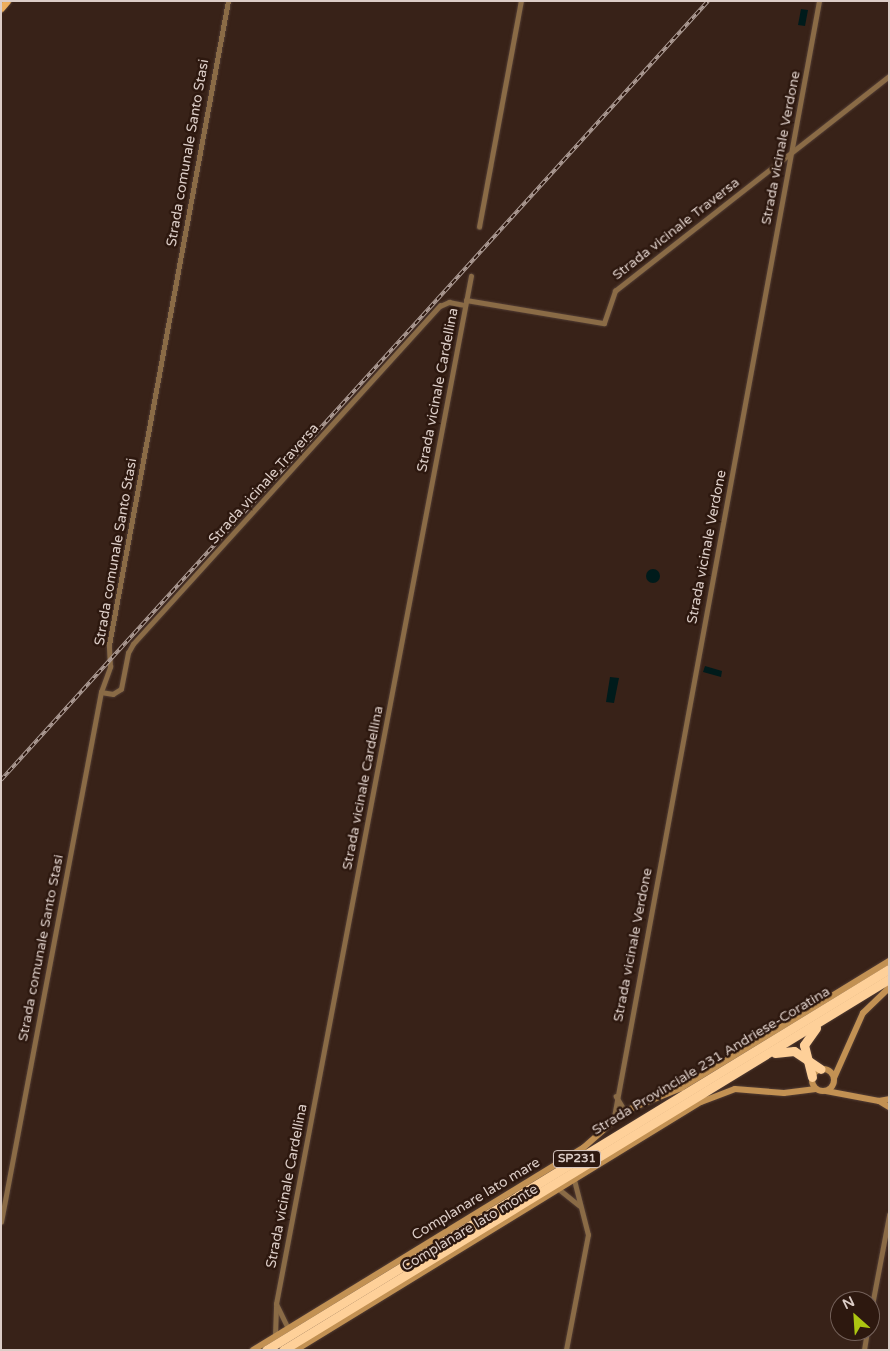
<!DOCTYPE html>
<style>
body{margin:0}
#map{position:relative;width:890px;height:1351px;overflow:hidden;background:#382218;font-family:"Varela Round",sans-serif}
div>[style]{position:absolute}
.water>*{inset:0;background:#001b1b}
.round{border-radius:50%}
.roads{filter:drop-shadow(0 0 1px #523d34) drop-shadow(0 0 1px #523d34)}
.street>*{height:4.5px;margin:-2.25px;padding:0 2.25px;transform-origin:2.25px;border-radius:2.25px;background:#8a6b46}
.secondary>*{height:6px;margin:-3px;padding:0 3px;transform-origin:3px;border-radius:3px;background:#c29153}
.secondary>.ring{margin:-3px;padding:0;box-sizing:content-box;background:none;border:6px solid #c29153;border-radius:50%}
.primary>*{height:7px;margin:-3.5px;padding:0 3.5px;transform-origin:3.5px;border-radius:3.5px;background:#edae5c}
.highway>*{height:9px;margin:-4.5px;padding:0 4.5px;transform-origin:4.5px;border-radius:4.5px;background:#fed099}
.rail>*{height:4px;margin-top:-2px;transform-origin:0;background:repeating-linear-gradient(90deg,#2d180f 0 5.5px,#ae9d96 0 11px);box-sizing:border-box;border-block:1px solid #ae9d96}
span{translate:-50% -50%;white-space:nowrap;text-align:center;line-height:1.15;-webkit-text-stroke:5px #2d180f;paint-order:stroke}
.shield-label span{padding:1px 4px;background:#2d180f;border:1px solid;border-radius:4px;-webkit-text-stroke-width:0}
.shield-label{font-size:12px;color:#dccdc7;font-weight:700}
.street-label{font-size:14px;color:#dccdc7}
.frame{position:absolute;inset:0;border:2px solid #dccdc7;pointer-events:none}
.north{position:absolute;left:830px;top:1291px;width:50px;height:50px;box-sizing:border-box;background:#2d180f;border:1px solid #736059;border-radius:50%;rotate:334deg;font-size:14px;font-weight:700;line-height:20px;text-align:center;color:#dccdc7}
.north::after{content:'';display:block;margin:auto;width:18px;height:22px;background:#acc611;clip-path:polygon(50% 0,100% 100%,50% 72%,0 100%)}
</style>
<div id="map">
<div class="water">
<i style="clip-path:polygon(801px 9px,808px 10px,805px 26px,798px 25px)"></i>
<i class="round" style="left:646px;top:569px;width:14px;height:14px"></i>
<i style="clip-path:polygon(705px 666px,722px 671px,721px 677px,703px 672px)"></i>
<i style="clip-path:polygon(610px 677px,619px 678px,614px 703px,606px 702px)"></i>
</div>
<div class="roads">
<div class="street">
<i style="left:479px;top:227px;width:230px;rotate:-79.5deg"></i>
<i style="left:466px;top:300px;width:140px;rotate:9.5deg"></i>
<i style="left:604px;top:323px;width:34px;rotate:-71deg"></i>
<i style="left:615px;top:291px;width:348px;rotate:-38.1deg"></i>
<i style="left:101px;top:692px;width:12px;rotate:9deg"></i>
<i style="left:113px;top:694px;width:9px;rotate:-32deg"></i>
<i style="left:121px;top:689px;width:37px;rotate:-79deg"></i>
<i style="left:128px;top:653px;width:10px;rotate:-61deg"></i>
<i style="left:133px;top:644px;width:457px;rotate:-47.8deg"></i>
<i style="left:440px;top:306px;width:10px;rotate:-24deg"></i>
<i style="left:449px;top:302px;width:16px;rotate:11deg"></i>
<i style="left:616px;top:1096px;width:17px;rotate:59deg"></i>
<i style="left:614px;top:1117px;width:1135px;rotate:-79.59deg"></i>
<i style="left:559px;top:1189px;width:26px;rotate:39deg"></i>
<i style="left:1px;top:1222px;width:539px;rotate:-79.32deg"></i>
<i style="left:101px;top:692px;width:27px;rotate:-70deg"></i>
<i style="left:110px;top:667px;width:22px;rotate:-93deg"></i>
<i style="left:109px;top:645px;width:655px;rotate:-79.53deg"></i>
<i style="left:277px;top:1305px;width:25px;rotate:64deg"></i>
<i style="left:870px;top:1316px;width:103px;rotate:-79.3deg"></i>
<i style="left:275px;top:1336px;width:32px;rotate:-88deg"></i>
<i style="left:276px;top:1304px;width:1046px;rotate:-79.26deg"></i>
<i style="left:566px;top:1350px;width:117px;rotate:-79.2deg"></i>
<i style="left:588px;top:1235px;width:57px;rotate:-104.3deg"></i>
<i style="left:864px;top:1350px;width:19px;rotate:-81deg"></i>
</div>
<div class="secondary">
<i class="ring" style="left:812px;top:1069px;width:16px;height:16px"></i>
<i style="left:834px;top:1078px;width:71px;rotate:-66deg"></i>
<i style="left:863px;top:1013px;width:36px;rotate:-44deg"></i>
<i style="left:826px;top:1091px;width:54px;rotate:10.7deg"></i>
<i style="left:879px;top:1101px;width:10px;rotate:-11deg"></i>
<i style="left:879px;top:1101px;width:12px;rotate:31deg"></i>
<i style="left:253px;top:1350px;width:387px;rotate:-31.5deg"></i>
<i style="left:583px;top:1148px;width:56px;rotate:-41.4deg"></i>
<i style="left:625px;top:1111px;width:61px;rotate:-22.3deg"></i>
<i style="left:681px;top:1088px;width:244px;rotate:-31.4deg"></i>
<i style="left:296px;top:1350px;width:475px;rotate:-31.5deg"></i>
<i style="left:701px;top:1102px;width:36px;rotate:-21deg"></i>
<i style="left:735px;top:1089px;width:49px;rotate:4.7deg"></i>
<i style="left:784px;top:1093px;width:32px;rotate:-7deg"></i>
</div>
<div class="primary">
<i style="left:1px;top:8px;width:9px;rotate:-49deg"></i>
</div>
<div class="highway">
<i style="left:775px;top:1053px;width:19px;rotate:-6deg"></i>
<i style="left:794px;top:1051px;width:32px;rotate:34deg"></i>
<i style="left:812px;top:1077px;width:33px;rotate:-104deg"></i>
<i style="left:804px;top:1045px;width:21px;rotate:-55deg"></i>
<i style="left:266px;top:1350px;width:730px;rotate:-31.45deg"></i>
<i style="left:283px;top:1350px;width:711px;rotate:-31.48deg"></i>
</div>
</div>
<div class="rail">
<i style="left:1px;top:780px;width:1052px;rotate:-47.77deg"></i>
</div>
<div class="shield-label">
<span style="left:577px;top:1159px">SP231</span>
</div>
<div class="street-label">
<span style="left:781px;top:148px;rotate:-79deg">Strada vicinale Verdone</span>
<span style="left:188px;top:153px;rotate:-80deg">Strada comunale Santo Stasi</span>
<span style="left:676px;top:229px;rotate:-38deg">Strada vicinale Traversa</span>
<span style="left:438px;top:390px;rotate:-79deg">Strada vicinale Cardellina</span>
<span style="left:264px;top:484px;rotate:-48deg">Strada vicinale Traversa</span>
<span style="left:707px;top:547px;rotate:-79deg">Strada vicinale Verdone</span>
<span style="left:116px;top:552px;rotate:-80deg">Strada comunale Santo Stasi</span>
<span style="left:363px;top:788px;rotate:-79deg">Strada vicinale Cardellina</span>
<span style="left:633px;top:945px;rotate:-79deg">Strada vicinale Verdone</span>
<span style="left:41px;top:948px;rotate:-79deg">Strada comunale Santo Stasi</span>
<span style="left:711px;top:1061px;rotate:-31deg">Strada Provinciale 231 Andriese-Coratina</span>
<span style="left:287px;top:1186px;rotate:-79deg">Strada vicinale Cardellina</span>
<span style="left:476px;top:1199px;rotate:-31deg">Complanare lato mare</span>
<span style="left:470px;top:1228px;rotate:-31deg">Complanare lato monte</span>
</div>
<div class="frame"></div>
<div class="north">N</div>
</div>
